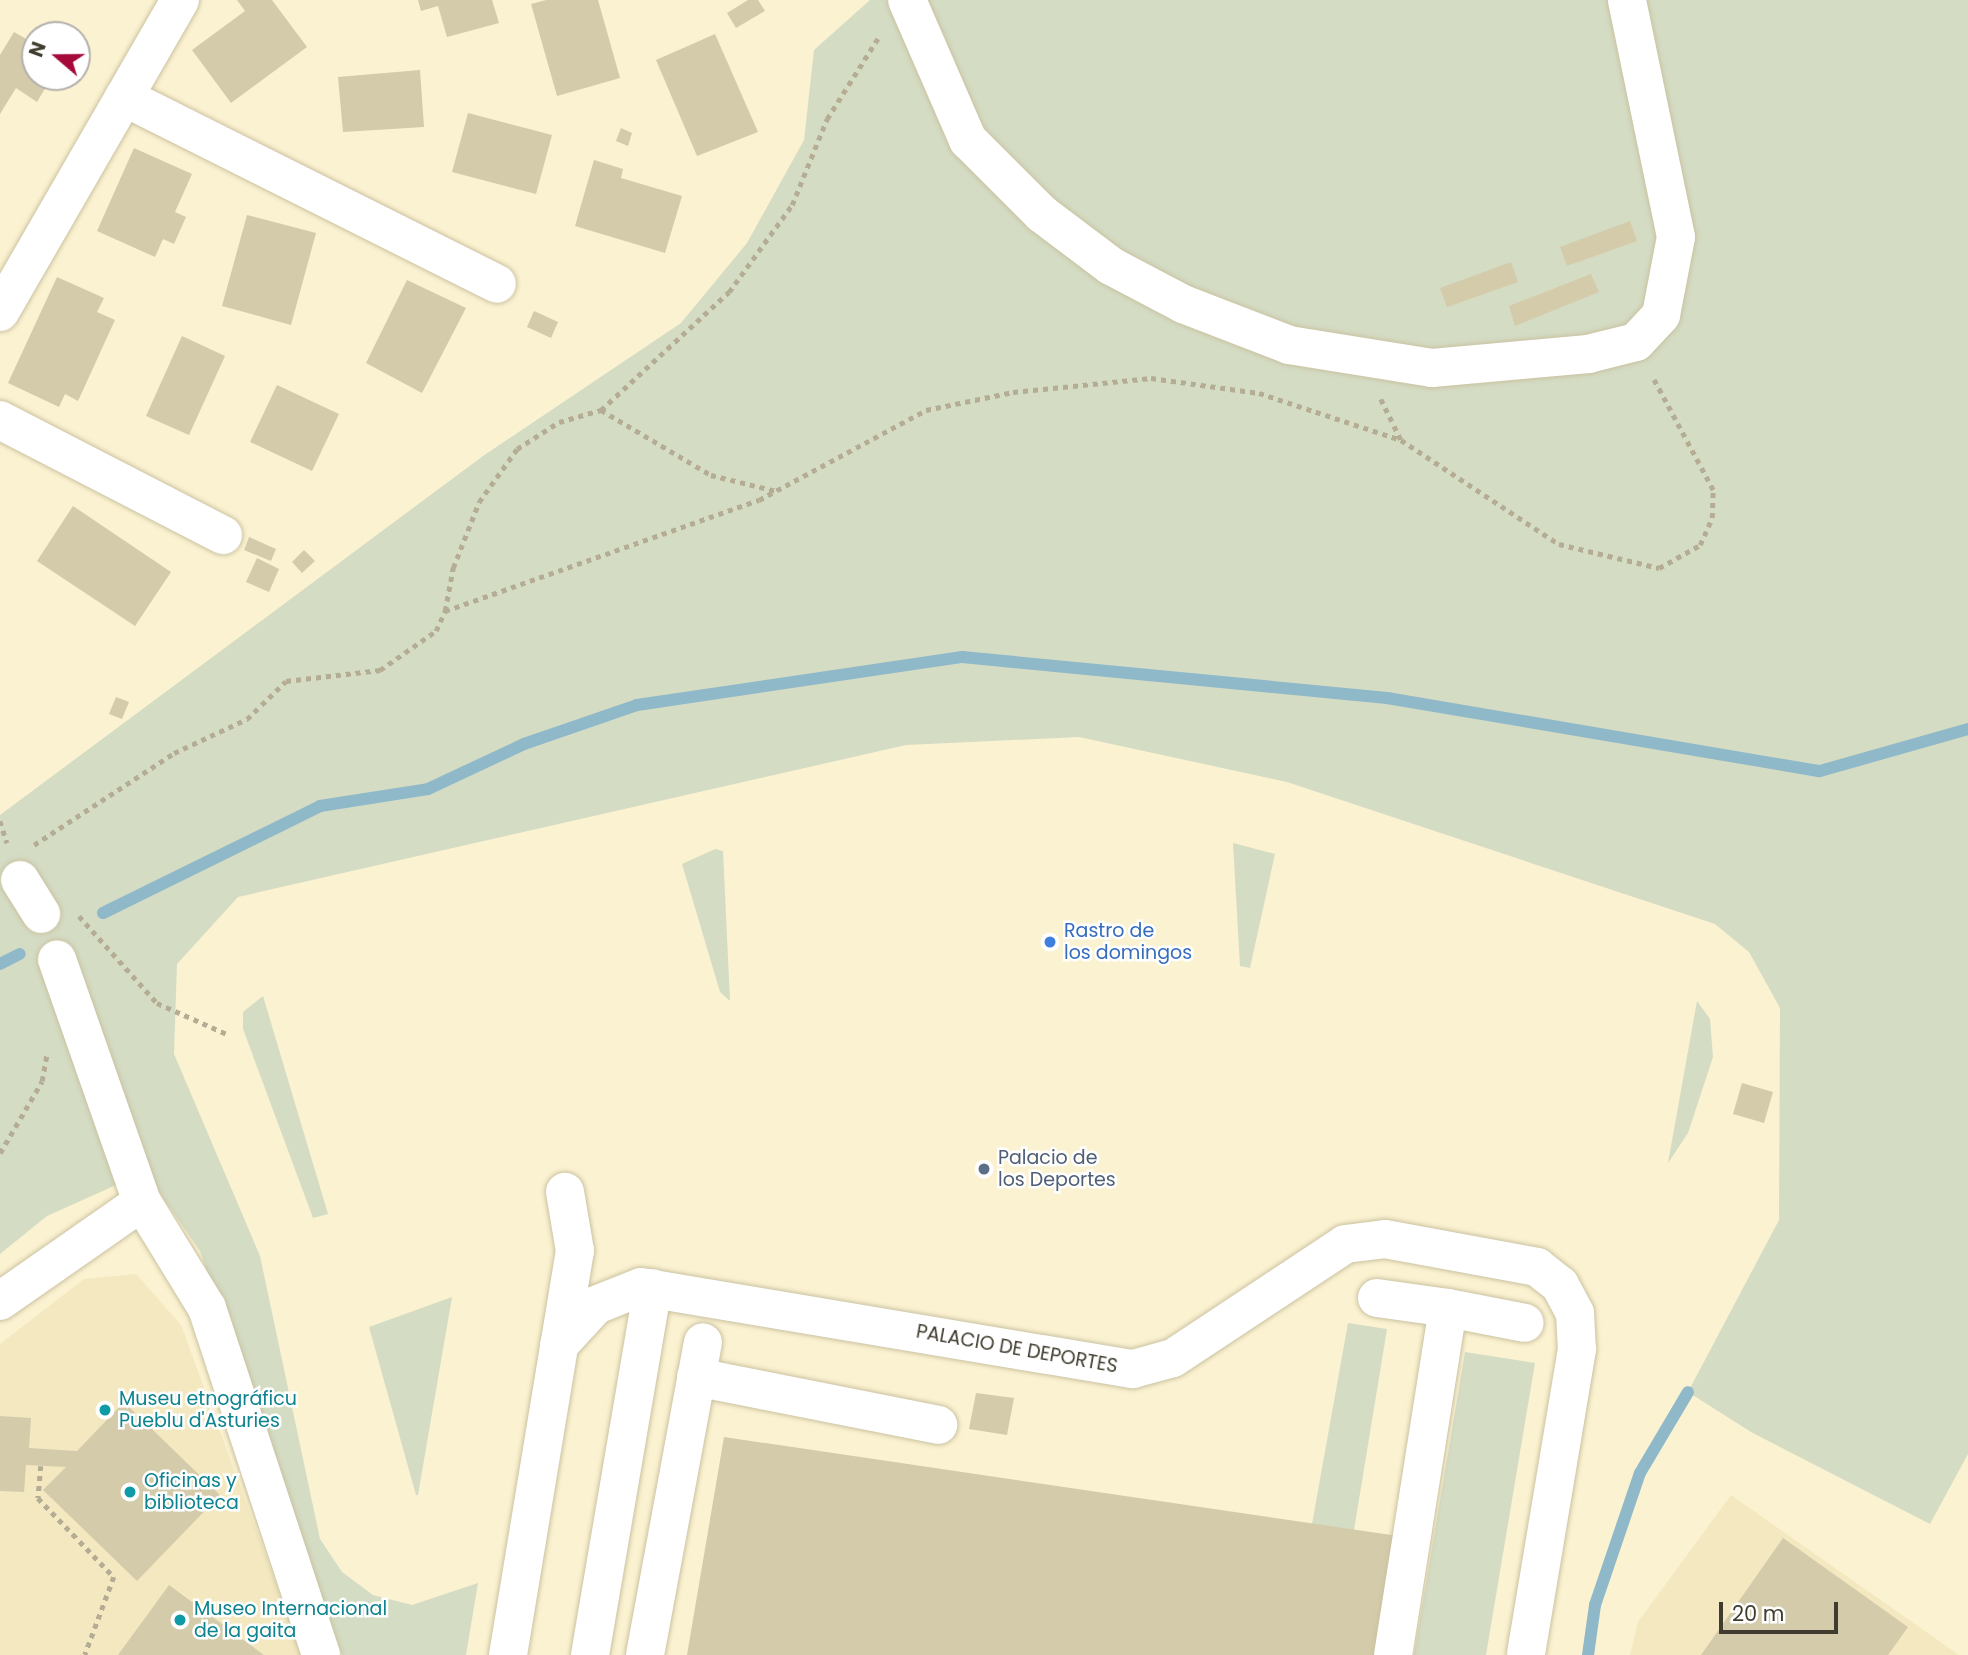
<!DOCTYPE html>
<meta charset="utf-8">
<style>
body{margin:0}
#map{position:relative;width:1968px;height:1655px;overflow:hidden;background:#fbf2d1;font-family:Poppins,sans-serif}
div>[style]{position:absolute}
.built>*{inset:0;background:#f3e8bf}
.green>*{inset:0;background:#d4dcc4}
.stream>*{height:12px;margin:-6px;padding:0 6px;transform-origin:6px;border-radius:6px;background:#8fb8c9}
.building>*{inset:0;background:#d4cbab}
.path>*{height:4.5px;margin-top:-2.25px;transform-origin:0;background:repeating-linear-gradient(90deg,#b4ad94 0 5px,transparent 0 10px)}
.roads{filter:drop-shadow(0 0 2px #cac2a1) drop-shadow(0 0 2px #cac2a1)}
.minor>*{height:38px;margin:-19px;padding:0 19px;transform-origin:19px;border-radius:19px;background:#fff}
.dots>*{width:19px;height:19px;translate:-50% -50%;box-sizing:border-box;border:4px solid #fff;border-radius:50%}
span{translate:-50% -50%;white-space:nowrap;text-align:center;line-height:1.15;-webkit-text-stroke:5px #fff;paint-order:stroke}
.shop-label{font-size:19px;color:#366cbe}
.left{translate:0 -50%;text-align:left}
.service-label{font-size:19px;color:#4e5e75}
.street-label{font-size:19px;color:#403c2f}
.culture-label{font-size:19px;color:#0d838f}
.north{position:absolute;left:21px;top:21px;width:70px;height:70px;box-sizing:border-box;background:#fff;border:2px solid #b3b1ac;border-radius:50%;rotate:290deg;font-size:19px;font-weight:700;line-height:28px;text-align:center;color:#403c2f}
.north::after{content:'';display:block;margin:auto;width:24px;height:32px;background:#a50a3b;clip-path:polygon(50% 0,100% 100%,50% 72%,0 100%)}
.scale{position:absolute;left:1719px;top:1602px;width:119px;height:32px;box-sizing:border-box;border:4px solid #403c2f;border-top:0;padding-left:9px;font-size:21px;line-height:24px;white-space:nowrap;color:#403c2f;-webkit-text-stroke:5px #fff;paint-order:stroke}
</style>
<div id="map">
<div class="built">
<i style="clip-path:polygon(136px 1274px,181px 1325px,302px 1655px,0 1655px,0 1344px,84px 1279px)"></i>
<i style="clip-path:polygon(1731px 1495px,1959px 1655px,1630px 1655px,1638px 1622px)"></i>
</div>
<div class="green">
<i style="clip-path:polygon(870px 0,1968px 0,1968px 1454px,1930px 1524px,1751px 1432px,1688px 1392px,1779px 1220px,1780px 1008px,1749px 952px,1715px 924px,1287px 782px,1079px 737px,906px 745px,238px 897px,177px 964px,174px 1054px,260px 1256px,320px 1539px,342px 1572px,373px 1595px,412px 1605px,478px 1583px,466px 1655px,342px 1655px,200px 1251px,145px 1172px,47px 1216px,0 1254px,0 815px,483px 456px,681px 323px,747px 243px,804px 140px,814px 50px)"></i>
<i style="clip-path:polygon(1233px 843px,1275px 854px,1250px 968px,1240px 966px)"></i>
<i style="clip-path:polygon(715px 849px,723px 851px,730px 1001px,720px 992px,682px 864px)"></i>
<i style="clip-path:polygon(263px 996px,328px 1214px,313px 1218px,243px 1029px,243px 1012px)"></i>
<i style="clip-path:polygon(1697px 1001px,1710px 1019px,1713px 1057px,1688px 1133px,1668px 1163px)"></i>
<i style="clip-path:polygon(452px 1297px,418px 1495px,416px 1495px,369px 1327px)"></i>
<i style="clip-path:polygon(1348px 1323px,1387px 1329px,1354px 1530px,1312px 1524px)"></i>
<i style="clip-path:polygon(1465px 1352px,1535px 1363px,1486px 1655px,1414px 1655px)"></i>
</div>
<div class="stream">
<i style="left:103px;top:913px;width:242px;rotate:-26.2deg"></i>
<i style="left:320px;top:806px;width:109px;rotate:-8.9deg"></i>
<i style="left:428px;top:789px;width:106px;rotate:-25.1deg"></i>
<i style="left:524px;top:744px;width:120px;rotate:-19deg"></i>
<i style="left:637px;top:705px;width:329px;rotate:-8.4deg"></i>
<i style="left:962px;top:657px;width:427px;rotate:5.5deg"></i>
<i style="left:1387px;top:698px;width:439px;rotate:9.6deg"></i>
<i style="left:1820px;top:771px;width:154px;rotate:-15.8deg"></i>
<i style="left:0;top:964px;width:22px;rotate:-27deg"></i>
<i style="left:1588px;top:1655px;width:50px;rotate:-82deg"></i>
<i style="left:1595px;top:1605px;width:139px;rotate:-71.2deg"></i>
<i style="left:1640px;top:1473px;width:94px;rotate:-59.3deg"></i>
</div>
<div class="building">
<i style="clip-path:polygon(237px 0,272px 0,307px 47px,231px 103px,192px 50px,245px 11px)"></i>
<i style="clip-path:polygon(418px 0,492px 0,499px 23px,447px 37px,438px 6px,421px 11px)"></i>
<i style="clip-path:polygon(546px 0,598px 0,620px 78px,557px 96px,531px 4px)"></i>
<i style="clip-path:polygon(748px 0,758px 0,765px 11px,736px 28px,727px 13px)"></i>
<i style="clip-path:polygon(14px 32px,35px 44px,35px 77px,52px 77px,37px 102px,16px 88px,0 114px,0 55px)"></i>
<i style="clip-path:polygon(715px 34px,758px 132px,697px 156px,656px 60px)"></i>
<i style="clip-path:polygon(420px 70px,424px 127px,343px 132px,338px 77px)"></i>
<i style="clip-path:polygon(468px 113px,552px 135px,536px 194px,452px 172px)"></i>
<i style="clip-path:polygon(621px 128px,632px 133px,628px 146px,616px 141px)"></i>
<i style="clip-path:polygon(134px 148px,192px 174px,175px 212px,186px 217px,174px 244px,163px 239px,155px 257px,97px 231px)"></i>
<i style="clip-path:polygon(594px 160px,623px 169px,621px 178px,682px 196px,665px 253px,575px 226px)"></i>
<i style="clip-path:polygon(247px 215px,316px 233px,291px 325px,222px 306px)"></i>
<i style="clip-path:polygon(1630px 221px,1637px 241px,1567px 266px,1560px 247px)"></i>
<i style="clip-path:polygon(1511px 262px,1518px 282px,1447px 307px,1440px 288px)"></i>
<i style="clip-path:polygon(1591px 274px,1599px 292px,1515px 326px,1509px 306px)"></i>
<i style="clip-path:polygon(57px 277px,104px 298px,97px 312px,115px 320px,78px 401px,65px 394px,59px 407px,8px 383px)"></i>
<i style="clip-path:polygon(407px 280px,466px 308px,422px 393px,366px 363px)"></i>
<i style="clip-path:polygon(534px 311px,558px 322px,551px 338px,527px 327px)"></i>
<i style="clip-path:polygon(182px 336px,225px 356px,189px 435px,146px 416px)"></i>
<i style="clip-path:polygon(277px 385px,339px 414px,312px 471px,250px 442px)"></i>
<i style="clip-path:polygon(73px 506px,171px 572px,135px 626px,37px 561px)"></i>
<i style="clip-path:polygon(249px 537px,276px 549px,271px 561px,244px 550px)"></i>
<i style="clip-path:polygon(304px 550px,315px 561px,302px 573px,292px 562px)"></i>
<i style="clip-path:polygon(257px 558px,279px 569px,269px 592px,246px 582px)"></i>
<i style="clip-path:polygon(116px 697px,129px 702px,122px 719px,109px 714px)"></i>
<i style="clip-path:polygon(1742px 1083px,1773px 1092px,1764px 1123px,1733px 1114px)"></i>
<i style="clip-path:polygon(976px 1393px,1014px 1398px,1007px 1435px,969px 1429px)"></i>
<i style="clip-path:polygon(124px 1402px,220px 1495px,137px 1581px,43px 1490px,66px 1467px,26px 1465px,24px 1492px,0 1491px,0 1416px,31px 1418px,29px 1448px,77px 1451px)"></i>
<i style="clip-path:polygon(724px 1437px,1398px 1536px,1378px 1655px,687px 1655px)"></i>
<i style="clip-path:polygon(1783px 1538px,1908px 1627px,1888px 1655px,1701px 1655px)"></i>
<i style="clip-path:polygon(169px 1585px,264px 1655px,118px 1655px)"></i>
</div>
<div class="path">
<i style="left:1381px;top:399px;width:46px;rotate:64deg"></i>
<i style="left:601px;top:410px;width:128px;rotate:30.6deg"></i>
<i style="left:711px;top:475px;width:67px;rotate:13.8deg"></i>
<i style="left:445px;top:611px;width:44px;rotate:-79.5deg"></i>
<i style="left:453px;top:568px;width:71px;rotate:-68.5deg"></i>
<i style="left:479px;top:502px;width:65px;rotate:-54.4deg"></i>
<i style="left:517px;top:449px;width:50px;rotate:-32.7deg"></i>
<i style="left:559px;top:422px;width:44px;rotate:-15.9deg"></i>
<i style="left:601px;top:410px;width:174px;rotate:-42.7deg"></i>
<i style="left:729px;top:292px;width:107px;rotate:-54.1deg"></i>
<i style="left:792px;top:205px;width:93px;rotate:-67.9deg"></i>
<i style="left:827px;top:119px;width:99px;rotate:-57.8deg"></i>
<i style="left:0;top:821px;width:23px;rotate:72deg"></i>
<i style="left:34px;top:845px;width:168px;rotate:-33.3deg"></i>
<i style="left:174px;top:753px;width:81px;rotate:-25deg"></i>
<i style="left:247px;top:719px;width:54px;rotate:-44.3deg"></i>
<i style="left:286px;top:681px;width:95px;rotate:-6.7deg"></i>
<i style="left:380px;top:670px;width:68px;rotate:-34.9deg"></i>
<i style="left:436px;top:631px;width:22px;rotate:-66deg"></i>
<i style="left:445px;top:611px;width:333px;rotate:-19.5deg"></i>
<i style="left:759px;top:500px;width:190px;rotate:-28.3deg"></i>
<i style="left:926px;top:410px;width:89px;rotate:-11.7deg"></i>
<i style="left:1013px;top:392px;width:139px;rotate:-5.8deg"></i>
<i style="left:1151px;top:378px;width:109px;rotate:7.9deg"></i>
<i style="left:1259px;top:393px;width:150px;rotate:18.3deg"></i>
<i style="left:1401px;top:440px;width:189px;rotate:33.4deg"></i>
<i style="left:1559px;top:544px;width:103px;rotate:13.5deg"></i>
<i style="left:1659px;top:568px;width:47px;rotate:-29.3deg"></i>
<i style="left:1700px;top:545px;width:30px;rotate:-66deg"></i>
<i style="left:1712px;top:518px;width:28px;rotate:-88deg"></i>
<i style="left:1713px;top:490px;width:129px;rotate:-118.2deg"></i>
<i style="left:79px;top:916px;width:117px;rotate:48.1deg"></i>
<i style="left:157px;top:1003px;width:77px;rotate:23.9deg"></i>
<i style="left:0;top:1153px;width:83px;rotate:-59.7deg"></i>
<i style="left:42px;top:1081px;width:27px;rotate:-80deg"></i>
<i style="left:41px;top:1466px;width:32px;rotate:95deg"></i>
<i style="left:38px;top:1498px;width:110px;rotate:46.1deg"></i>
<i style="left:114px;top:1577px;width:83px;rotate:110.4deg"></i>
</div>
<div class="roads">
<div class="minor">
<i style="left:907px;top:0;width:153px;rotate:66.5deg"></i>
<i style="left:968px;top:140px;width:105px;rotate:45deg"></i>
<i style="left:1042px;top:214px;width:86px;rotate:37deg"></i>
<i style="left:1111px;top:266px;width:81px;rotate:27.8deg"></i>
<i style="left:1183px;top:304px;width:114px;rotate:21.1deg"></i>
<i style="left:1289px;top:345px;width:145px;rotate:9.1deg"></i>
<i style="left:1432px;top:368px;width:157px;rotate:-5.1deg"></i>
<i style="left:1588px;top:354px;width:49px;rotate:-14deg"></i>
<i style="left:1636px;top:342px;width:37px;rotate:-47deg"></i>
<i style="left:1661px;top:315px;width:79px;rotate:-79.1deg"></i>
<i style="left:1676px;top:237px;width:242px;rotate:-101.7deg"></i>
<i style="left:124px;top:97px;width:417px;rotate:26.6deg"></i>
<i style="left:0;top:312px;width:360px;rotate:-60deg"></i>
<i style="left:0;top:420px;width:251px;rotate:27.3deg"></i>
<i style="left:20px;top:880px;width:40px;rotate:58deg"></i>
<i style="left:142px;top:1202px;width:124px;rotate:58.5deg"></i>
<i style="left:207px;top:1308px;width:365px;rotate:71.8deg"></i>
<i style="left:1377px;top:1298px;width:72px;rotate:8deg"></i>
<i style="left:1448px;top:1308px;width:351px;rotate:99deg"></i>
<i style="left:0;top:1301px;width:173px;rotate:-34.9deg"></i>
<i style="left:142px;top:1202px;width:257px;rotate:-109.3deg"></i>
<i style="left:1448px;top:1308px;width:78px;rotate:11deg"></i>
<i style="left:559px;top:1345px;width:54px;rotate:-47.2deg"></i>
<i style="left:596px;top:1305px;width:48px;rotate:-21.8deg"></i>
<i style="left:641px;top:1287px;width:499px;rotate:9.5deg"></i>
<i style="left:1133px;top:1369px;width:41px;rotate:-15.4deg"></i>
<i style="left:1173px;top:1358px;width:206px;rotate:-33.5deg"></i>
<i style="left:1345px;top:1244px;width:40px;rotate:-7.1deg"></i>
<i style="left:1385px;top:1239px;width:155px;rotate:10.4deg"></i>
<i style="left:1537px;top:1267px;width:29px;rotate:38deg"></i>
<i style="left:1560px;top:1285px;width:32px;rotate:62deg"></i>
<i style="left:1575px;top:1313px;width:36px;rotate:87deg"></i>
<i style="left:1577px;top:1349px;width:310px;rotate:99.5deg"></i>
<i style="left:696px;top:1377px;width:247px;rotate:11.2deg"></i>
<i style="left:508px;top:1655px;width:410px;rotate:-80.6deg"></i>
<i style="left:575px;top:1251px;width:60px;rotate:-99.6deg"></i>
<i style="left:590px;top:1655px;width:372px;rotate:-80.3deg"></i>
<i style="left:645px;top:1655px;width:318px;rotate:-79.5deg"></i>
</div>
</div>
<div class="dots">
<i style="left:1050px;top:942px;background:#3f7fe0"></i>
<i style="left:984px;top:1169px;background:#5c6f8a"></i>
<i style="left:105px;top:1410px;background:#0f9aa8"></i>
<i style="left:130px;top:1492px;background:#0f9aa8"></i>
<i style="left:180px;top:1620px;background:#0f9aa8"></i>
</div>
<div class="shop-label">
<span class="left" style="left:1064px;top:942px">Rastro de<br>los domingos</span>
</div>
<div class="service-label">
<span class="left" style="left:998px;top:1169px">Palacio de<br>los Deportes</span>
</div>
<div class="street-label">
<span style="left:1017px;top:1349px;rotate:10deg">PALACIO DE DEPORTES</span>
</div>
<div class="culture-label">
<span class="left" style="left:119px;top:1410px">Museu etnográficu<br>Pueblu d'Asturies</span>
<span class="left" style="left:144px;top:1492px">Oficinas y<br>biblioteca</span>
<span class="left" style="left:194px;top:1620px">Museo Internacional<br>de la gaita</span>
</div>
<div class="north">N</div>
<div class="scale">20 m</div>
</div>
